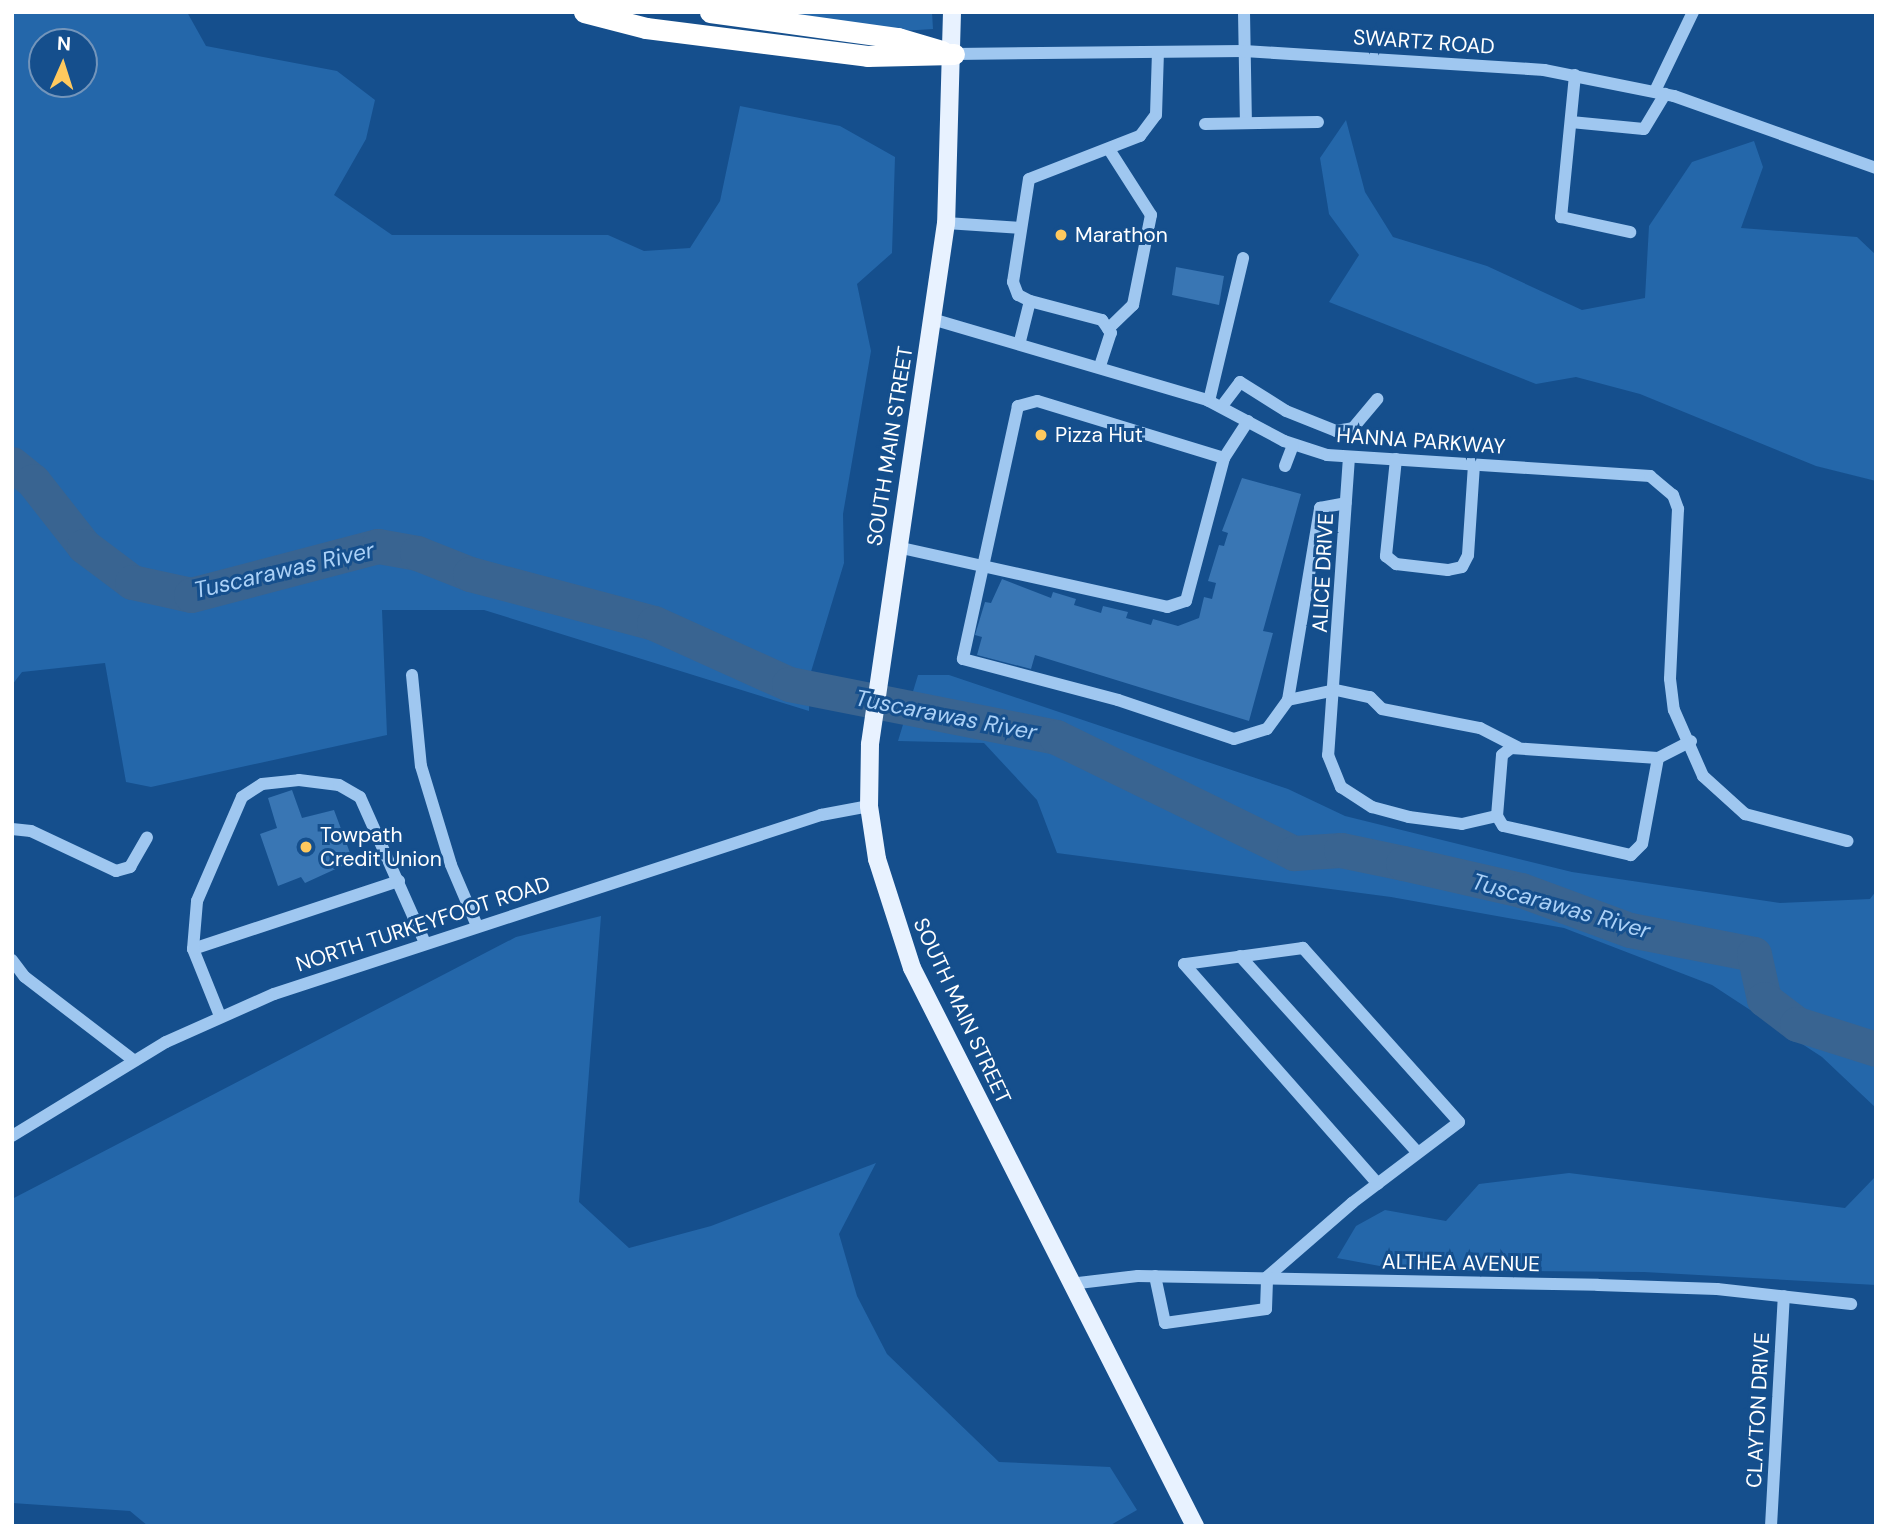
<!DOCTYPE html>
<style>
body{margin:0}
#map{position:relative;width:1888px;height:1538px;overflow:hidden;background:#154f8d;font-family:"DM Sans",sans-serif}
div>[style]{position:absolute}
.green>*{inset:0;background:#2467aa}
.river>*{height:35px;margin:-17.5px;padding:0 17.5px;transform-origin:17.5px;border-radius:17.5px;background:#396491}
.building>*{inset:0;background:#3976b4}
.minor>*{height:12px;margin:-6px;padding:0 6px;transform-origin:6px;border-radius:6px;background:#9fc7f0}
.major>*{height:18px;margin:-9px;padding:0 9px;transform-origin:9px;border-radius:9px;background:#e8f2ff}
.highway>*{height:21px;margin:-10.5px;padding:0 10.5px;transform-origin:10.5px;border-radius:10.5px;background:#fff}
.dots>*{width:19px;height:19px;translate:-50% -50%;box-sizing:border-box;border:4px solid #154f8d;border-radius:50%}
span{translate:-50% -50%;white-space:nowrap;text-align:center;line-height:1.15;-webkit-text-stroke:6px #154f8d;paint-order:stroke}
.street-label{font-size:21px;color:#fff}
.poi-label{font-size:21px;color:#fff}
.left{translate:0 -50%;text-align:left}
.water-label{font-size:23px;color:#abd1f7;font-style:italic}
.frame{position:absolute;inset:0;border:14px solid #fff;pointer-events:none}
.north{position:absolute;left:28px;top:28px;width:70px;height:70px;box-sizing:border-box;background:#154f8d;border:2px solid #7395bb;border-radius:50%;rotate:3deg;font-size:19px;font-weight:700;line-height:28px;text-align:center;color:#fff}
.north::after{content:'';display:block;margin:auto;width:24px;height:32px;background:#ffc95e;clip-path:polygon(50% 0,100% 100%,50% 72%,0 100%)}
</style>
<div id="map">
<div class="green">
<i style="clip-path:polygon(evenodd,12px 12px,187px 12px,206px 46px,337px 71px,375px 100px,366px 139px,334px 195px,392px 235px,608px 235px,644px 251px,690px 248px,720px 201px,740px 106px,840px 126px,895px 157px,892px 253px,857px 284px,871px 351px,843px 514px,844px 563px,810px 675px,809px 711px,484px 610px,382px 610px,387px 735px,151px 787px,126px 782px,105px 663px,22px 672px,12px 685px,12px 12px,84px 42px,84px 84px,42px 84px,42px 42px,84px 42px)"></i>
<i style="clip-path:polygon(763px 12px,932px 12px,933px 29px,902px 31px)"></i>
<i style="clip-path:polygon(1346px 120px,1365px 192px,1393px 237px,1487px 266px,1582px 310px,1645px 298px,1649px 226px,1692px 162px,1754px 141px,1763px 167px,1741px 228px,1857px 237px,1876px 255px,1876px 481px,1816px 466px,1640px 394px,1576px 377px,1536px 384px,1329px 302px,1359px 255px,1329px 214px,1320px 158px)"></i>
<i style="clip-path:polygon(918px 675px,949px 675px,1288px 789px,1345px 816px,1572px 872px,1780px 903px,1870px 899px,1876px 891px,1876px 1108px,1822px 1057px,1712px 985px,1564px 928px,1391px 897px,1057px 853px,1037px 800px,984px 743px,898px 741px)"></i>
<i style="clip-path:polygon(601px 916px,579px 1202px,629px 1248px,711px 1226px,876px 1163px,839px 1234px,857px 1296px,887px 1354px,999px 1462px,1110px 1467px,1137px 1510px,1109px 1526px,148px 1526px,130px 1511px,12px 1503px,12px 1199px,516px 937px)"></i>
<i style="clip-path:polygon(1569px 1173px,1845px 1208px,1876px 1176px,1876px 1285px,1644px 1272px,1401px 1270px,1337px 1258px,1356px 1226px,1385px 1210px,1446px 1221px,1479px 1184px)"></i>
</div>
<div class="river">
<i style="left:12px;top:464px;width:27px;rotate:39deg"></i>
<i style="left:33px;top:481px;width:83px;rotate:51.9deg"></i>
<i style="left:84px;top:546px;width:60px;rotate:36.9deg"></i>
<i style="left:132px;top:582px;width:60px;rotate:12.4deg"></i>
<i style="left:191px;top:595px;width:193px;rotate:-14.7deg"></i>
<i style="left:378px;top:546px;width:40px;rotate:10deg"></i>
<i style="left:417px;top:553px;width:57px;rotate:21.6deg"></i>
<i style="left:470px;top:574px;width:190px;rotate:14.9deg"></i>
<i style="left:654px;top:623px;width:148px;rotate:24.3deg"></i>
<i style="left:789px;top:684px;width:272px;rotate:11.2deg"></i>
<i style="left:1056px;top:737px;width:265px;rotate:26deg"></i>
<i style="left:1294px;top:853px;width:47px;rotate:-3.7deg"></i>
<i style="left:1341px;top:850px;width:63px;rotate:11.8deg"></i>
<i style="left:1403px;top:863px;width:121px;rotate:12.9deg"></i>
<i style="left:1521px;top:890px;width:116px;rotate:20.2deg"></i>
<i style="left:1630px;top:930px;width:126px;rotate:11deg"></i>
<i style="left:1754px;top:954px;width:46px;rotate:77.5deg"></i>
<i style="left:1764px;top:999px;width:41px;rotate:37.1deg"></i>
<i style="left:1797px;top:1024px;width:83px;rotate:17.6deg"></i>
</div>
<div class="building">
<i style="clip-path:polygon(1176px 267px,1224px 276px,1219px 305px,1172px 295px)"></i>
<i style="clip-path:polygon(1242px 478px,1301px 494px,1263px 631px,1273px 633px,1249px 721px,1035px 655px,1031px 669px,977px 655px,982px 637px,975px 635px,985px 602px,991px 603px,1002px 579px,1051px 598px,1053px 592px,1076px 599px,1074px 605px,1101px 613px,1103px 606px,1128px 612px,1126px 618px,1151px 625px,1153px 619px,1178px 626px,1199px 618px,1204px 597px,1212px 599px,1216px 583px,1208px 581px,1219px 545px,1224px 546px,1228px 533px,1222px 531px)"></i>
<i style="clip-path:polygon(292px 790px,302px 818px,334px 810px,353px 861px,305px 883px,301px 877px,278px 886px,260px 834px,277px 828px,268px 798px)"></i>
</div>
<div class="minor">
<i style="left:1244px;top:12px;width:111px;rotate:89deg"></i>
<i style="left:954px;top:54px;width:290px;rotate:-0.6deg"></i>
<i style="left:1244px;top:51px;width:301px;rotate:3.6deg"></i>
<i style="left:1544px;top:70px;width:133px;rotate:11.3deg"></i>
<i style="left:1674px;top:96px;width:214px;rotate:19.6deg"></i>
<i style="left:1575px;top:75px;width:143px;rotate:95.6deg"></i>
<i style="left:1561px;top:217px;width:71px;rotate:12.3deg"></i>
<i style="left:1655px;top:91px;width:88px;rotate:-64.3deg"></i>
<i style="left:1571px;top:122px;width:73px;rotate:5.5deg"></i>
<i style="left:1644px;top:129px;width:41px;rotate:-59deg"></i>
<i style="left:1205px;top:124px;width:113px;rotate:-1deg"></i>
<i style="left:946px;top:223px;width:75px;rotate:3.8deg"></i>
<i style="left:932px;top:319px;width:287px;rotate:16.4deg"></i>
<i style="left:1207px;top:400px;width:87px;rotate:28deg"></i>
<i style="left:1284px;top:441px;width:45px;rotate:18deg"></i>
<i style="left:1327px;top:455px;width:324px;rotate:3.7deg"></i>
<i style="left:1650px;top:476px;width:30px;rotate:40deg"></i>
<i style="left:1673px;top:495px;width:15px;rotate:70deg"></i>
<i style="left:1678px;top:509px;width:170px;rotate:92.7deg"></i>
<i style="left:1670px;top:679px;width:31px;rotate:83deg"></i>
<i style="left:1674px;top:710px;width:72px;rotate:66.3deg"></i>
<i style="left:1703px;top:776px;width:57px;rotate:42.1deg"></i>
<i style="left:1745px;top:814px;width:106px;rotate:14.8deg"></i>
<i style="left:1108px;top:329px;width:35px;rotate:-44deg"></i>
<i style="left:1133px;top:305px;width:92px;rotate:-78.7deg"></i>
<i style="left:1151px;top:215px;width:76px;rotate:-122.6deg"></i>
<i style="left:1020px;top:341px;width:41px;rotate:-76deg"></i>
<i style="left:1100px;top:366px;width:35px;rotate:-72deg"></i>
<i style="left:1111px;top:333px;width:16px;rotate:-125deg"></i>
<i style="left:1102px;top:320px;width:74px;rotate:-165.2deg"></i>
<i style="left:1030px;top:301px;width:13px;rotate:-153deg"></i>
<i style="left:1018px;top:295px;width:14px;rotate:-111deg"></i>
<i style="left:1013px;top:282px;width:104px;rotate:-81.2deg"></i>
<i style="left:1029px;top:179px;width:119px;rotate:-21.2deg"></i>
<i style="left:1140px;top:136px;width:26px;rotate:-53deg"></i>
<i style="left:1156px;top:115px;width:63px;rotate:-88.2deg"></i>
<i style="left:1209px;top:401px;width:147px;rotate:-76.6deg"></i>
<i style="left:1222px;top:406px;width:30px;rotate:-53deg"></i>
<i style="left:1240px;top:382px;width:54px;rotate:32.2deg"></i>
<i style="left:1286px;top:411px;width:54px;rotate:21.8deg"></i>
<i style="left:1336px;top:431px;width:17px;rotate:-10deg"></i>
<i style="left:1353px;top:428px;width:38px;rotate:-50deg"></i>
<i style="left:1349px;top:457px;width:299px;rotate:94deg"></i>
<i style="left:1328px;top:755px;width:35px;rotate:68deg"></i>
<i style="left:1341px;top:787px;width:37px;rotate:33deg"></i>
<i style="left:1372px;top:807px;width:38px;rotate:15deg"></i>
<i style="left:1409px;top:817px;width:53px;rotate:7.5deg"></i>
<i style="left:1462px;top:824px;width:36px;rotate:-13deg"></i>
<i style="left:1224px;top:458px;width:195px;rotate:-163deg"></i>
<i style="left:1037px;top:401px;width:20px;rotate:165deg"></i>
<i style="left:1018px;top:406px;width:259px;rotate:102.3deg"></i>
<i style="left:963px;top:659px;width:160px;rotate:14.8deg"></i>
<i style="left:1118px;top:700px;width:122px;rotate:18.6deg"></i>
<i style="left:1234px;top:739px;width:34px;rotate:-17deg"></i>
<i style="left:1267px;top:729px;width:36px;rotate:-54deg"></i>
<i style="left:1288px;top:700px;width:195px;rotate:-80.5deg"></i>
<i style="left:1320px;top:508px;width:26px;rotate:-11deg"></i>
<i style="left:1396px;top:459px;width:98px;rotate:95.9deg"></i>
<i style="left:1386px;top:556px;width:13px;rotate:39deg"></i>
<i style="left:1396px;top:564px;width:52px;rotate:6.6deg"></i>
<i style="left:1448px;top:570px;width:14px;rotate:-12deg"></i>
<i style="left:1462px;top:567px;width:13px;rotate:-63deg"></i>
<i style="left:1468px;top:555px;width:91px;rotate:-86.2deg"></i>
<i style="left:1285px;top:466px;width:22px;rotate:-69deg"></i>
<i style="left:897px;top:547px;width:277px;rotate:12.5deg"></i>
<i style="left:1167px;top:607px;width:20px;rotate:-18deg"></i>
<i style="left:1186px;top:601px;width:148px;rotate:-75.1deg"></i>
<i style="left:1224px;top:458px;width:44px;rotate:-57deg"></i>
<i style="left:412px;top:675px;width:91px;rotate:84.4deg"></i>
<i style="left:421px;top:766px;width:103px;rotate:73.1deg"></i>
<i style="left:451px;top:865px;width:66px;rotate:66.9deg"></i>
<i style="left:1288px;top:700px;width:49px;rotate:-11.8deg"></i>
<i style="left:1336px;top:690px;width:35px;rotate:12deg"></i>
<i style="left:1370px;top:697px;width:17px;rotate:45deg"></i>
<i style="left:1382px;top:709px;width:100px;rotate:11deg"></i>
<i style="left:1480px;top:728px;width:42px;rotate:27.2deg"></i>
<i style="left:1658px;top:758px;width:87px;rotate:100.5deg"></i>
<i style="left:1642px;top:844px;width:16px;rotate:135deg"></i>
<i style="left:1631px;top:855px;width:131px;rotate:-167.2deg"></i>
<i style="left:1503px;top:826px;width:12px;rotate:-121deg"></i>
<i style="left:1497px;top:816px;width:61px;rotate:-85.3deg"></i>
<i style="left:1502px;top:755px;width:11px;rotate:-38deg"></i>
<i style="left:1511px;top:748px;width:147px;rotate:3.9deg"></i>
<i style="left:1658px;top:758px;width:37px;rotate:-27deg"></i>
<i style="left:12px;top:829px;width:19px;rotate:6deg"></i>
<i style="left:31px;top:831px;width:94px;rotate:25.2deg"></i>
<i style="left:116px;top:871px;width:15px;rotate:-16deg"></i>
<i style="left:130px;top:867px;width:34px;rotate:-60deg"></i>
<i style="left:193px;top:949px;width:217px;rotate:-18.3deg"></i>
<i style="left:1240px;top:956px;width:264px;rotate:47.9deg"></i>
<i style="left:12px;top:960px;width:21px;rotate:53deg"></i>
<i style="left:25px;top:977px;width:136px;rotate:37.5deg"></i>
<i style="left:220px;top:1016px;width:72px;rotate:-111.9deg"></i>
<i style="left:193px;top:949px;width:48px;rotate:-85.2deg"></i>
<i style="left:197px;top:901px;width:113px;rotate:-66.6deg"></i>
<i style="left:242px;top:797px;width:24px;rotate:-33deg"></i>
<i style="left:262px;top:784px;width:37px;rotate:-6deg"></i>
<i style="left:299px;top:780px;width:40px;rotate:7.1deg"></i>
<i style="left:339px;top:785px;width:24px;rotate:30deg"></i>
<i style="left:360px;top:797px;width:160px;rotate:66deg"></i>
<i style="left:12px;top:1136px;width:180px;rotate:-31.4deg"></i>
<i style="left:166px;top:1042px;width:118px;rotate:-24deg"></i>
<i style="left:274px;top:994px;width:576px;rotate:-18.12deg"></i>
<i style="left:821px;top:815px;width:49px;rotate:-10.6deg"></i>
<i style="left:1155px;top:1276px;width:48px;rotate:78deg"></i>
<i style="left:1165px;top:1323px;width:102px;rotate:-7.9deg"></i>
<i style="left:1266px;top:1309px;width:32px;rotate:-88deg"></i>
<i style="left:1267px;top:1277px;width:113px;rotate:-41deg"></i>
<i style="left:1352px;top:1203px;width:134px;rotate:-37.1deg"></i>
<i style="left:1459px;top:1122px;width:234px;rotate:-131.9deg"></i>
<i style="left:1303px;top:948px;width:120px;rotate:172.3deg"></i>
<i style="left:1184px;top:964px;width:293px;rotate:48.6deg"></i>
<i style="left:1070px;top:1284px;width:68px;rotate:-6.7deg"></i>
<i style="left:1138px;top:1276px;width:460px;rotate:1.1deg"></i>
<i style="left:1598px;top:1285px;width:119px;rotate:1.9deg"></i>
<i style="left:1717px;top:1289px;width:135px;rotate:6.4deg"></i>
<i style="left:1771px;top:1526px;width:230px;rotate:-86.8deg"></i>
</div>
<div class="major">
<i style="left:952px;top:12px;width:211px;rotate:91.6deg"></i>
<i style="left:946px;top:223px;width:527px;rotate:98.3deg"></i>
<i style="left:870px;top:744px;width:62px;rotate:90.9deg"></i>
<i style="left:869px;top:806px;width:54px;rotate:81.4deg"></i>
<i style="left:877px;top:859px;width:114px;rotate:72.2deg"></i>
<i style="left:912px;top:968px;width:626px;rotate:63.11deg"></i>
</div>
<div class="highway">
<i style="left:584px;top:12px;width:64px;rotate:14.5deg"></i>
<i style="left:646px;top:28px;width:223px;rotate:7.2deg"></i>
<i style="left:867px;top:56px;width:87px;rotate:-1.3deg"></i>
<i style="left:710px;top:12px;width:190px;rotate:7.9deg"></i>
<i style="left:898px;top:38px;width:46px;rotate:16.5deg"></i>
</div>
<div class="dots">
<i style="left:1061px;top:235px;background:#ffc95e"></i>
<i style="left:1041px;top:435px;background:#ffc95e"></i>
<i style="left:306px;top:847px;background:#ffc95e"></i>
</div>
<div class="street-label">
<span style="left:1424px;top:42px;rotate:4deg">SWARTZ ROAD</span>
<span style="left:1421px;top:441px;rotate:4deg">HANNA PARKWAY</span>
<span style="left:890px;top:446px;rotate:-81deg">SOUTH MAIN STREET</span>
<span style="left:1323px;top:573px;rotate:-87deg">ALICE DRIVE</span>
<span style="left:423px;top:924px;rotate:-18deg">NORTH TURKEYFOOT ROAD</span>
<span style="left:962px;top:1011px;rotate:65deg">SOUTH MAIN STREET</span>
<span style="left:1461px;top:1263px;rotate:1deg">ALTHEA AVENUE</span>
<span style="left:1758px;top:1410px;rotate:-87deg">CLAYTON DRIVE</span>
</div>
<div class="poi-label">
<span class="left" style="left:1075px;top:235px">Marathon</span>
<span class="left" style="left:1055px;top:435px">Pizza Hut</span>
<span class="left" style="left:320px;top:847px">Towpath<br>Credit Union</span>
</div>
<div class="water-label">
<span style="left:284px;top:570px;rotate:-13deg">Tuscarawas River</span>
<span style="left:946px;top:715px;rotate:11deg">Tuscarawas River</span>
<span style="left:1561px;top:906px;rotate:16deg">Tuscarawas River</span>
</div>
<div class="frame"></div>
<div class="north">N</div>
</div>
